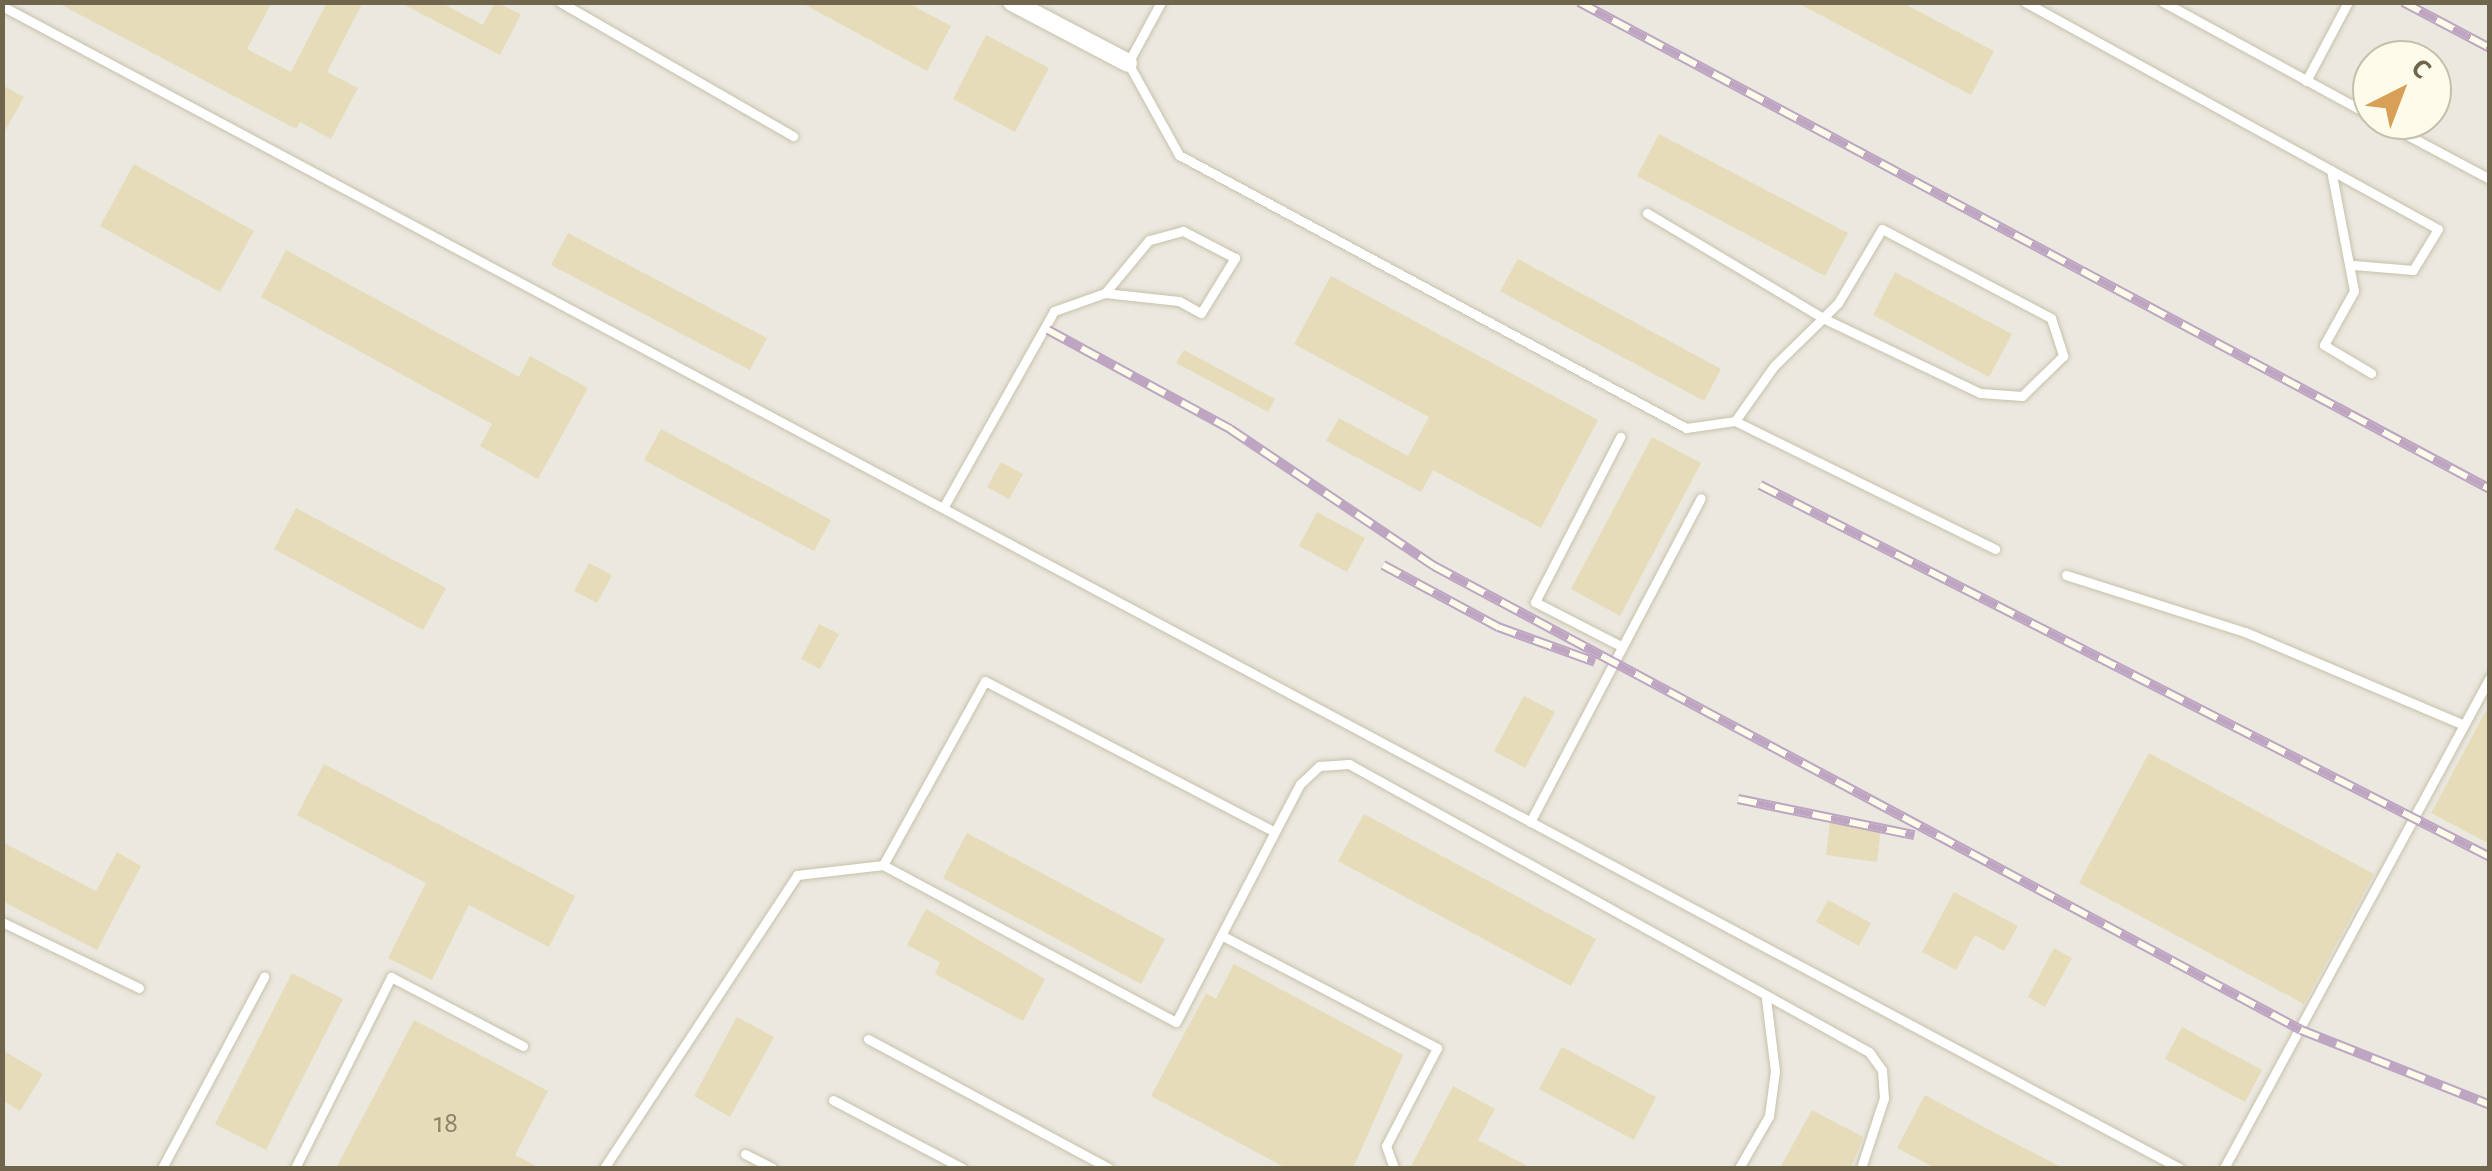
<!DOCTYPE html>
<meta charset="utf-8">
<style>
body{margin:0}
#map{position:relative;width:2492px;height:1171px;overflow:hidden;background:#faf9e5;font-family:"Alegreya Sans",sans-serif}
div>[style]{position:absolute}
.industrial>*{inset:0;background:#eae8df}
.building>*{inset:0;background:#e7dcba}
.roads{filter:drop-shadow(0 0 2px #c7c1aa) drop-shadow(0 0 2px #c7c1aa)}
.service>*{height:9px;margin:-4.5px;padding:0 4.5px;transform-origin:4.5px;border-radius:4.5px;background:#fff}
.minor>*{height:18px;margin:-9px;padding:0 9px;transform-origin:9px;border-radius:9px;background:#fff}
.rail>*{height:10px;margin-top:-5px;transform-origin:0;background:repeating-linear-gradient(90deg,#fdfceb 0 19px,#bea5c2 0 38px);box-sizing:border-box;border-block:2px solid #bea5c2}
span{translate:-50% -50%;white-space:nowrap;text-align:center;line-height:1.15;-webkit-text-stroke:8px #fdfceb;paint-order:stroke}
.number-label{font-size:30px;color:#8e8368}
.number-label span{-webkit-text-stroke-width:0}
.frame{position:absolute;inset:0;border:5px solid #70654d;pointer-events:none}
.north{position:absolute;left:2352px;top:40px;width:100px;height:100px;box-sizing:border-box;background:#fdfceb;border:2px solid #c5c0ac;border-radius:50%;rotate:42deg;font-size:28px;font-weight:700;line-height:40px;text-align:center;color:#70654d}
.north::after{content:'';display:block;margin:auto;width:35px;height:45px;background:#d89f56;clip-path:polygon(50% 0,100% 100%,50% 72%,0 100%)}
</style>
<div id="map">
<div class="industrial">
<i style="clip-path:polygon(evenodd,3px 3px,2489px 3px,2489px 1168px,3px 1168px,3px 3px,2372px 60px,2432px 60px,2432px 120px,2372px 120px,2372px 60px)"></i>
</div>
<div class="building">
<i style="clip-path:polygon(56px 2px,272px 2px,247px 49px,291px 72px,327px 2px,363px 2px,327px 72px,358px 88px,331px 139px,300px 122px,296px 129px)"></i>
<i style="clip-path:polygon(399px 2px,440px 2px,483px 25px,495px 2px,521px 14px,500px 55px)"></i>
<i style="clip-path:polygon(800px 2px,906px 2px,951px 26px,927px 71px)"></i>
<i style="clip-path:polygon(1796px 2px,1901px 2px,1994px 51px,1971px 95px)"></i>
<i style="clip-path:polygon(986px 35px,1049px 68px,1015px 132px,953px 99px)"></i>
<i style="clip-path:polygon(2px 85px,24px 97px,2px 136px)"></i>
<i style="clip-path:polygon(1659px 134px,1848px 233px,1825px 276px,1637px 176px)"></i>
<i style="clip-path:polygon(134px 164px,254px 231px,220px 292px,100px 226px)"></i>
<i style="clip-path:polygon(568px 233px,767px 338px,750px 370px,551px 265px)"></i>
<i style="clip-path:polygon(286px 250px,519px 377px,530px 356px,588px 388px,538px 479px,480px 446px,492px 424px,261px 297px)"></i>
<i style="clip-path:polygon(1518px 259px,1721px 369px,1704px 401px,1500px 291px)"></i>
<i style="clip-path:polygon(1895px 272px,2012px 334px,1989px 377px,1873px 315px)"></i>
<i style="clip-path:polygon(1331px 276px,1598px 420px,1541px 528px,1433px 470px,1421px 492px,1326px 441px,1339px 418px,1408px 456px,1429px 417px,1294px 344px)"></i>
<i style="clip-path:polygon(1184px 350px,1275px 399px,1268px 412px,1176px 363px)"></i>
<i style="clip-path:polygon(661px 429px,831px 520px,814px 551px,644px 460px)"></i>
<i style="clip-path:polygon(1652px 437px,1701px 463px,1620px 616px,1571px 589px)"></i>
<i style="clip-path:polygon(1001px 462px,1023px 474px,1009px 499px,987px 487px)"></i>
<i style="clip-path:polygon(296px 508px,446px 588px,423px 630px,274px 549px)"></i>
<i style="clip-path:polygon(1317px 512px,1365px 538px,1347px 572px,1299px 546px)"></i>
<i style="clip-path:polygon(589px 563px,612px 575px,597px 603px,574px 591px)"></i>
<i style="clip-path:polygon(819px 624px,839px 634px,820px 669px,801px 659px)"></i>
<i style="clip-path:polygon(1524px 696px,1555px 712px,1525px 768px,1494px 751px)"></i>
<i style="clip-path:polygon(2490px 703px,2490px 844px,2431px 813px)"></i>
<i style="clip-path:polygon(2149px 753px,2374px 874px,2304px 1004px,2079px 883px)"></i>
<i style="clip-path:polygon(324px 764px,575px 896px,549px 947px,469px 905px,432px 980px,388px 958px,426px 883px,297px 815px)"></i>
<i style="clip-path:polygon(1364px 814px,1596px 939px,1571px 986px,1338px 861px)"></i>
<i style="clip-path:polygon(1830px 822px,1881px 828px,1877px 862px,1826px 855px)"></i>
<i style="clip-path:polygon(967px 833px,1165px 939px,1141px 984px,943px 878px)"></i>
<i style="clip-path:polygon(2px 842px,96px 891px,117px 852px,141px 866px,97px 950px,2px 901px)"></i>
<i style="clip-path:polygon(1954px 892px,2018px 926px,2004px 951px,1975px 935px,1956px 970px,1922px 952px)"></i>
<i style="clip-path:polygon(1828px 900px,1871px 923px,1859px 946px,1816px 922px)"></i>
<i style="clip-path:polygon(926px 909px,1045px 979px,1023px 1021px,935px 974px,940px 962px,907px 945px)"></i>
<i style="clip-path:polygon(2054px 948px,2072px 958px,2045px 1007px,2028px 997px)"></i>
<i style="clip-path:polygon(1234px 964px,1403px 1055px,1353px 1168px,1286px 1168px,1151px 1096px,1206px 993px,1216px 999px)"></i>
<i style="clip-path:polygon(292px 973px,343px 999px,266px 1150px,215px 1124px)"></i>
<i style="clip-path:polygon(737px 1017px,774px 1037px,730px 1117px,694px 1096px)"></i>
<i style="clip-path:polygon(414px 1020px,548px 1091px,515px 1155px,540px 1168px,336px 1168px)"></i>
<i style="clip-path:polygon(2182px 1027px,2262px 1070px,2245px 1102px,2165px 1059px)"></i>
<i style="clip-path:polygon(1562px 1047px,1656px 1097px,1634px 1140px,1539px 1089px)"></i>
<i style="clip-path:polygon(2px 1050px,43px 1074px,20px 1111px,2px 1100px)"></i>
<i style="clip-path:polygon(1453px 1086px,1495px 1109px,1478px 1140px,1531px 1168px,1410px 1168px)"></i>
<i style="clip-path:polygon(1925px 1095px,1995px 1133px,2063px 1168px,1935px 1168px,1897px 1148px)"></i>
<i style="clip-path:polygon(1812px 1110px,1863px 1137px,1851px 1168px,1780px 1168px)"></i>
</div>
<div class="roads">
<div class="service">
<i style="left:560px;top:2px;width:269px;rotate:29.9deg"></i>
<i style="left:1161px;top:2px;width:69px;rotate:118.4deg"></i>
<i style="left:1128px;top:63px;width:105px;rotate:61deg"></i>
<i style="left:1179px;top:155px;width:576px;rotate:28.3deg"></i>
<i style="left:1686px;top:428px;width:49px;rotate:-8.1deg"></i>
<i style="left:1735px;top:421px;width:67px;rotate:-54.7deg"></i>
<i style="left:1774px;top:366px;width:69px;rotate:-44.4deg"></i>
<i style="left:1823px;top:318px;width:21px;rotate:-45deg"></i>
<i style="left:1838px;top:303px;width:86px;rotate:-59.3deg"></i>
<i style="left:1882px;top:229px;width:191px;rotate:27.8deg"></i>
<i style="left:2051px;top:318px;width:40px;rotate:72deg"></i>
<i style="left:2063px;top:356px;width:57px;rotate:135.7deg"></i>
<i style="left:2022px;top:396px;width:42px;rotate:-175.9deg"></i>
<i style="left:1980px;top:393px;width:174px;rotate:-154.5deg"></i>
<i style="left:1823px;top:318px;width:205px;rotate:-149.2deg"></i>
<i style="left:2025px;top:2px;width:471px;rotate:28.8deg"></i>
<i style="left:2438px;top:229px;width:48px;rotate:121.4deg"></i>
<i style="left:2413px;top:270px;width:60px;rotate:-175.2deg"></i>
<i style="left:2163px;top:2px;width:238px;rotate:28.6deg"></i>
<i style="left:2px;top:6px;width:2468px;rotate:28.09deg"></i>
<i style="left:2306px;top:81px;width:89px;rotate:-62deg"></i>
<i style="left:2379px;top:120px;width:126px;rotate:28deg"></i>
<i style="left:2331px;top:170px;width:123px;rotate:79.2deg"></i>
<i style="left:2354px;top:291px;width:62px;rotate:119.1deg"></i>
<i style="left:2324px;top:345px;width:55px;rotate:30.8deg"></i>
<i style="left:1735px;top:421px;width:290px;rotate:26.2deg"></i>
<i style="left:943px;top:508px;width:226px;rotate:-60.6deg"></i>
<i style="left:1054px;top:311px;width:54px;rotate:-19.4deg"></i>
<i style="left:1105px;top:293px;width:74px;rotate:6.2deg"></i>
<i style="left:1179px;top:301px;width:25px;rotate:29deg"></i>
<i style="left:1201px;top:313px;width:65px;rotate:-58.3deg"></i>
<i style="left:1235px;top:258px;width:59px;rotate:-152.6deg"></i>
<i style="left:1183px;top:231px;width:35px;rotate:165deg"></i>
<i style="left:1149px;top:240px;width:69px;rotate:129.7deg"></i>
<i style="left:2066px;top:575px;width:188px;rotate:17.7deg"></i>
<i style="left:2245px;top:632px;width:238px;rotate:23deg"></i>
<i style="left:1617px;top:644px;width:92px;rotate:-152.9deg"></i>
<i style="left:1535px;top:602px;width:186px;rotate:-62.7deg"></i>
<i style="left:1530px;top:822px;width:366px;rotate:-62.2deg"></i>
<i style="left:883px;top:865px;width:332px;rotate:28.2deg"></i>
<i style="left:1176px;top:1022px;width:268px;rotate:-62.5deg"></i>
<i style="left:1300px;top:784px;width:26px;rotate:-43deg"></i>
<i style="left:1319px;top:766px;width:30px;rotate:-4deg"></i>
<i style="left:1349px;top:764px;width:594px;rotate:28.98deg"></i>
<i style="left:1869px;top:1052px;width:22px;rotate:54deg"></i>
<i style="left:1882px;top:1070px;width:28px;rotate:86deg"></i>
<i style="left:1884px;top:1098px;width:74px;rotate:108.2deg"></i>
<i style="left:2px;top:922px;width:152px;rotate:25.7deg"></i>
<i style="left:1221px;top:935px;width:244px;rotate:27.6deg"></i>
<i style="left:1437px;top:1048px;width:110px;rotate:117.5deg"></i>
<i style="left:1386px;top:1146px;width:23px;rotate:70deg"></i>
<i style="left:868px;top:1039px;width:273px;rotate:28.2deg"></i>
<i style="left:833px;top:1100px;width:146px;rotate:27.8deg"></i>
<i style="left:745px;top:1154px;width:30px;rotate:27deg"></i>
<i style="left:162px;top:1168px;width:217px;rotate:-61.9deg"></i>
<i style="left:295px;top:1168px;width:214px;rotate:-63.3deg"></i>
<i style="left:391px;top:977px;width:149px;rotate:27.6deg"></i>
<i style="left:604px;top:1168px;width:351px;rotate:-56.6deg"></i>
<i style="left:797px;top:875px;width:87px;rotate:-6.6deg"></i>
<i style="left:883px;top:865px;width:210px;rotate:-61deg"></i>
<i style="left:985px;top:681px;width:325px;rotate:27.5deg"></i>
<i style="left:1739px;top:1168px;width:60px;rotate:-60deg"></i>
<i style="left:1769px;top:1116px;width:45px;rotate:-82.4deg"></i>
<i style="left:1775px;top:1071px;width:73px;rotate:-97.1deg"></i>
<i style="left:2224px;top:1168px;width:558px;rotate:-61.55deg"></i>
</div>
<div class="minor">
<i style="left:1012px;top:2px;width:131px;rotate:27.7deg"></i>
</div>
</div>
<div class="rail">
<i style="left:1579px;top:2px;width:1033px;rotate:28.13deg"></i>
<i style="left:2403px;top:2px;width:98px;rotate:27.9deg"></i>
<i style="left:1048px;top:330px;width:207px;rotate:28.5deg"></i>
<i style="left:1230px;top:429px;width:246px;rotate:33.9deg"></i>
<i style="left:1434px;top:566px;width:983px;rotate:28.15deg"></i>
<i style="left:2301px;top:1030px;width:203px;rotate:21.6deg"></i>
<i style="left:1760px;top:485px;width:819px;rotate:27deg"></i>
<i style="left:1383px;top:565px;width:131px;rotate:28.3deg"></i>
<i style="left:1498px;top:627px;width:103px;rotate:19.8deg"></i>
<i style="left:1738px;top:799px;width:180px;rotate:11.6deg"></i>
</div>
<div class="number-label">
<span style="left:446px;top:1123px">18</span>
</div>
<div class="frame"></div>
<div class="north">С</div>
</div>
